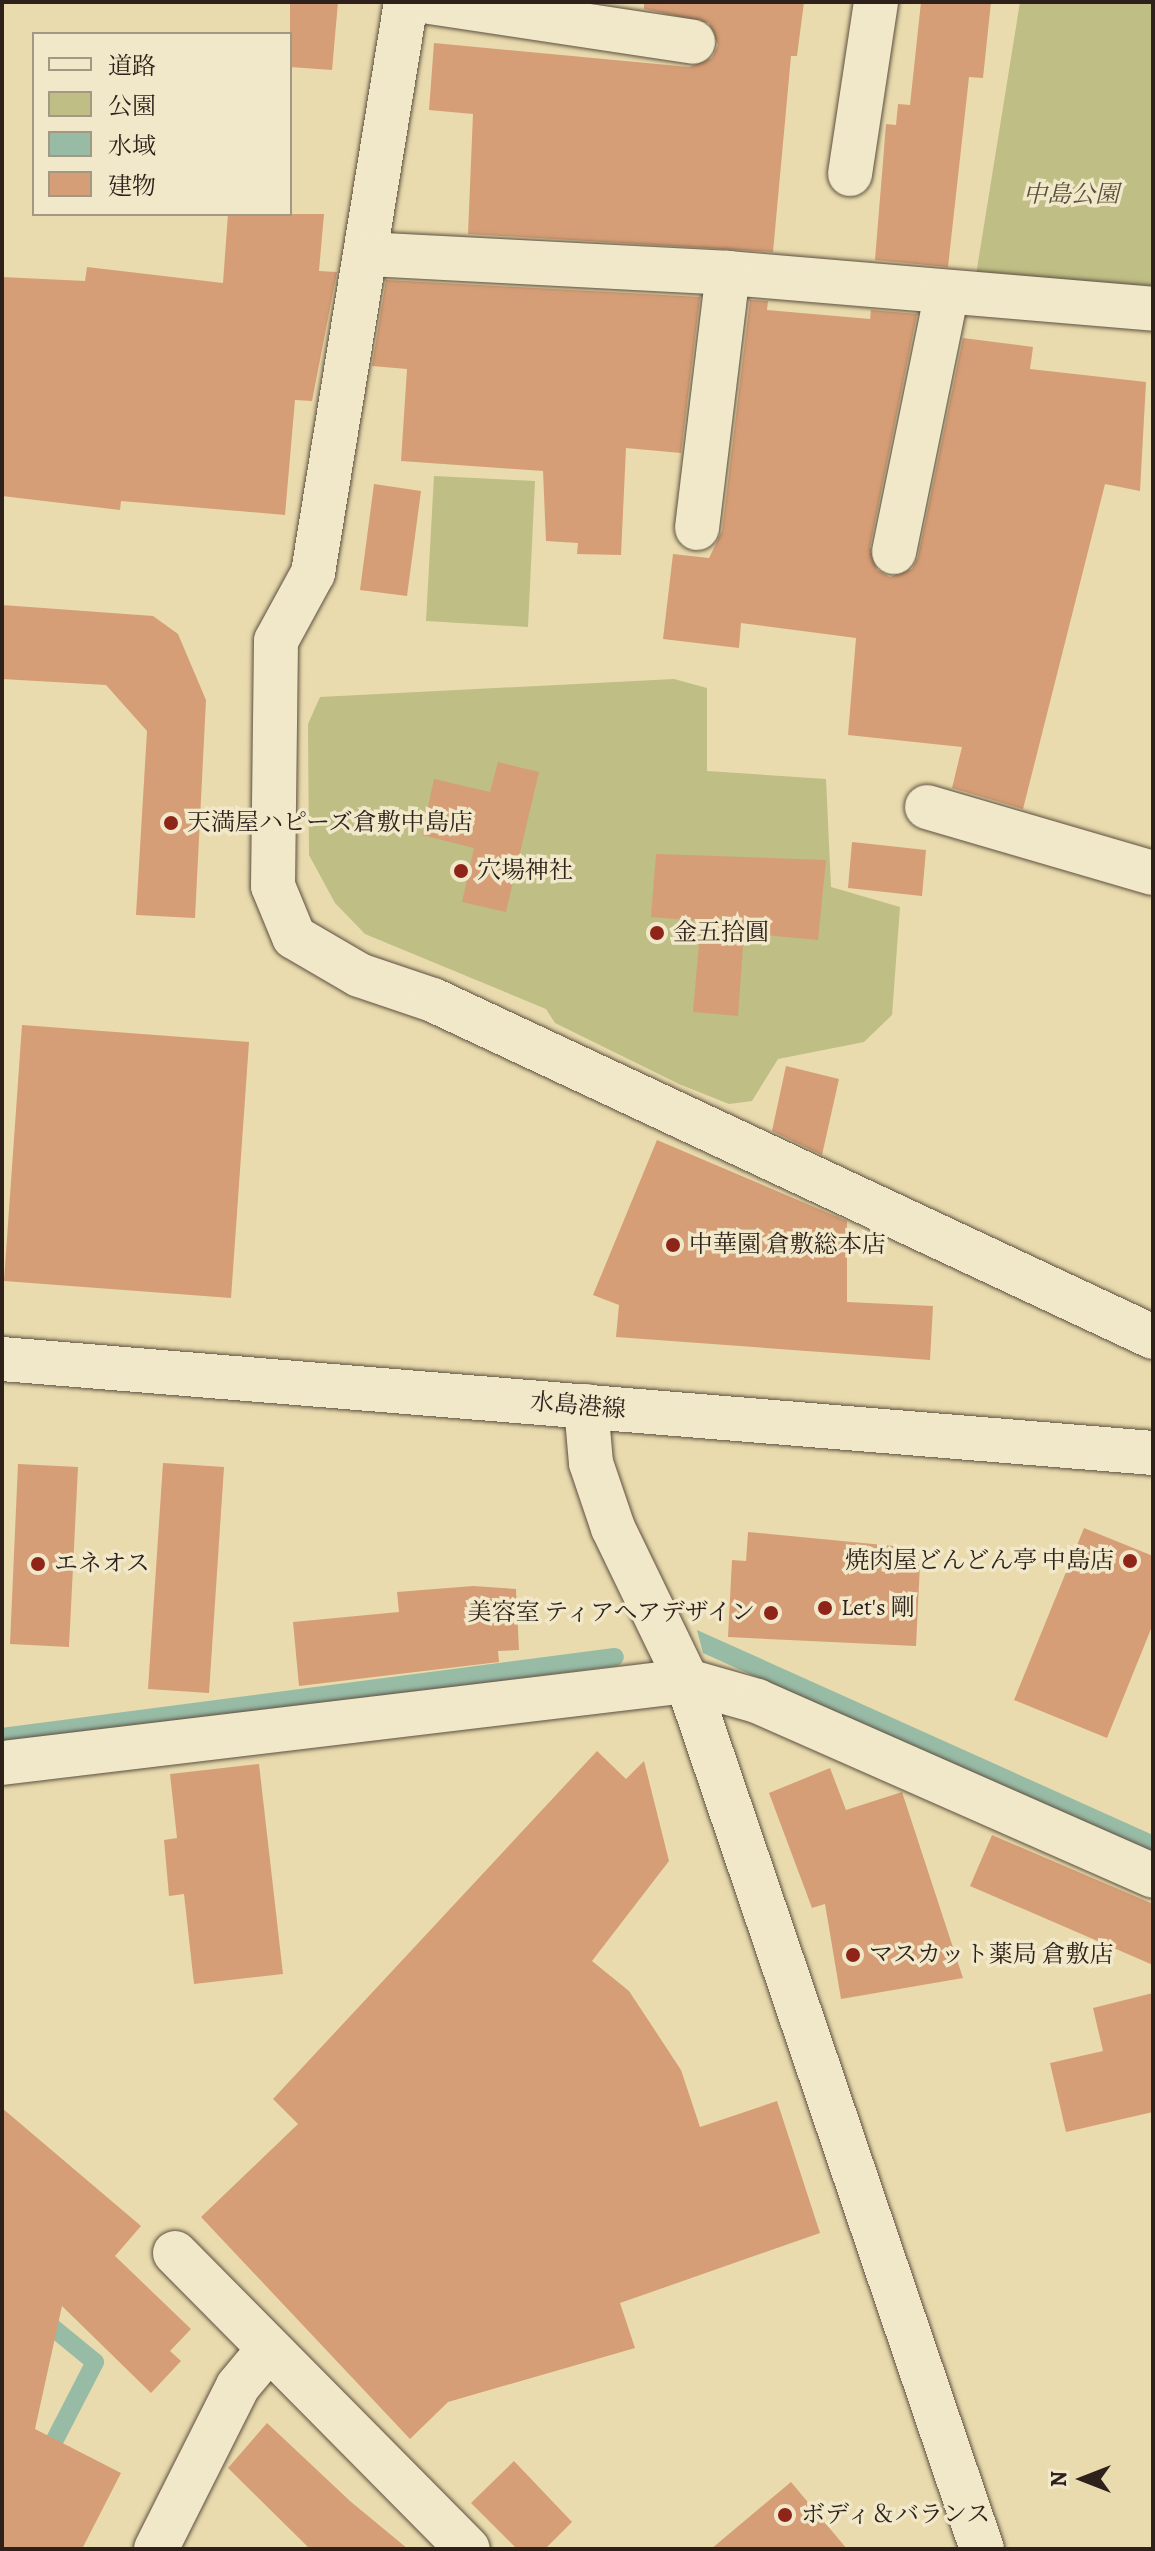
<!DOCTYPE html>
<meta charset="utf-8">
<style>
body{margin:0}
#map{position:relative;width:1155px;height:2551px;overflow:hidden;background:#e9dbad;font-family:Alegreya,"Noto Serif JP",serif}
div>[style]{position:absolute}
.green>*{inset:0;background:#bebe85}
.water>*{inset:0;background:#98bba6}
.stream>*{height:18px;margin:-9px;padding:0 9px;transform-origin:9px;border-radius:9px;background:#98bba6}
.building>*{inset:0;background:#d69e76}
.roads{filter:drop-shadow(0 0 2px #5d5040) drop-shadow(0 0 2px #5d5040)}
.street>*{height:44px;margin:-22px;padding:0 22px;transform-origin:22px;border-radius:22px;background:#f1e8ca}
.secondary>*{height:44px;margin:-22px;padding:0 22px;transform-origin:22px;border-radius:22px;background:#f1e8ca}
.dots>*{width:22px;height:22px;translate:-50% -50%;box-sizing:border-box;border:4px solid #f1e8ca;border-radius:50%}
span{translate:-50% -50%;white-space:nowrap;text-align:center;line-height:1.15;-webkit-text-stroke:7px #f1e8ca;paint-order:stroke}
.park-label{font-size:24px;color:#59503b;font-style:italic}
.poi-label{font-size:24px;color:#2e211b}
.left{translate:0 -50%;text-align:left}
.right{translate:-100% -50%;text-align:right}
.street-label{font-size:24px;color:#2e211b}
.frame{position:absolute;inset:0;border:4px solid #2e211b;pointer-events:none}
.legend{position:absolute;left:32px;top:32px;width:260px;height:184px;box-sizing:border-box;background:#f1e8ca;border:2px solid #a39884;margin:0;padding:10px 14px;list-style:none;font-size:24px;color:#2e211b}
.legend li{display:flex;align-items:center;gap:16px;height:40px}
.legend b{width:40px;border:2px solid #a39884}
.north{position:absolute;left:1043px;top:2439px;width:80px;height:80px;-webkit-text-stroke:6px #f1e8ca;paint-order:stroke;rotate:270deg;font-size:22px;font-weight:700;line-height:32px;text-align:center;color:#2e211b}
.north::after{content:'';display:block;margin:auto;width:28px;height:36px;background:#2e211b;clip-path:polygon(50% 0,100% 100%,50% 72%,0 100%)}
</style>
<div id="map">
<div class="green">
<i style="clip-path:polygon(1020px 2px,1153px 2px,1153px 286px,976px 275px)"></i>
<i style="clip-path:polygon(434px 476px,535px 481px,528px 627px,426px 621px)"></i>
<i style="clip-path:polygon(674px 679px,707px 688px,707px 771px,826px 779px,831px 887px,900px 907px,892px 1015px,864px 1042px,778px 1059px,752px 1101px,729px 1104px,679px 1084px,555px 1023px,546px 1009px,365px 934px,335px 903px,309px 855px,308px 724px,320px 697px)"></i>
</div>
<div class="water">
<i style="clip-path:polygon(697px 1630px,1153px 1835px,1153px 1856px,703px 1653px)"></i>
</div>
<div class="stream">
<i style="left:2px;top:1737px;width:618px;rotate:-7.44deg"></i>
<i style="left:2px;top:2286px;width:120px;rotate:39.3deg"></i>
<i style="left:95px;top:2362px;width:109px;rotate:117.3deg"></i>
</div>
<div class="building">
<i style="clip-path:polygon(290px 2px,338px 2px,332px 70px,290px 67px)"></i>
<i style="clip-path:polygon(644px 2px,804px 2px,797px 56px,791px 56px,773px 252px,468px 234px,473px 114px,429px 110px,434px 43px,689px 67px,712px 58px,718px 45px,709px 23px,644px 9px)"></i>
<i style="clip-path:polygon(921px 2px,991px 2px,983px 78px,969px 77px,948px 267px,875px 260px,886px 124px,896px 125px,898px 104px,910px 105px)"></i>
<i style="clip-path:polygon(228px 214px,324px 214px,319px 271px,337px 272px,312px 401px,295px 400px,285px 515px,121px 501px,120px 510px,2px 496px,2px 277px,85px 281px,87px 267px,223px 283px)"></i>
<i style="clip-path:polygon(386px 280px,700px 297px,681px 453px,626px 448px,621px 555px,577px 554px,578px 543px,546px 541px,543px 471px,401px 461px,407px 369px,372px 366px)"></i>
<i style="clip-path:polygon(750px 300px,768px 301px,767px 310px,870px 319px,871px 310px,917px 314px,870px 547px,877px 570px,890px 577px,912px 569px,918px 557px,963px 338px,1033px 347px,1030px 369px,1146px 382px,1140px 491px,1105px 484px,1023px 809px,952px 788px,962px 747px,848px 735px,856px 638px,741px 623px,739px 648px,663px 639px,673px 554px,709px 558px,722px 531px)"></i>
<i style="clip-path:polygon(374px 484px,421px 491px,407px 596px,360px 590px)"></i>
<i style="clip-path:polygon(2px 605px,153px 616px,178px 634px,206px 700px,195px 918px,136px 915px,147px 731px,106px 685px,2px 679px)"></i>
<i style="clip-path:polygon(498px 762px,539px 772px,506px 912px,462px 902px,474px 848px,422px 835px,434px 779px,490px 792px)"></i>
<i style="clip-path:polygon(852px 842px,926px 850px,922px 896px,848px 888px)"></i>
<i style="clip-path:polygon(656px 854px,826px 860px,818px 940px,744px 933px,738px 1016px,693px 1012px,701px 921px,651px 917px)"></i>
<i style="clip-path:polygon(22px 1025px,249px 1042px,231px 1298px,4px 1281px)"></i>
<i style="clip-path:polygon(786px 1066px,839px 1079px,822px 1155px,772px 1131px)"></i>
<i style="clip-path:polygon(657px 1140px,847px 1221px,847px 1302px,933px 1306px,930px 1360px,616px 1337px,619px 1305px,593px 1295px)"></i>
<i style="clip-path:polygon(163px 1463px,224px 1467px,209px 1693px,148px 1689px)"></i>
<i style="clip-path:polygon(18px 1464px,78px 1467px,69px 1647px,10px 1644px)"></i>
<i style="clip-path:polygon(1084px 1528px,1153px 1556px,1153px 1624px,1107px 1738px,1014px 1700px)"></i>
<i style="clip-path:polygon(748px 1532px,904px 1547px,903px 1564px,920px 1564px,916px 1646px,728px 1637px,732px 1560px,746px 1561px)"></i>
<i style="clip-path:polygon(473px 1586px,516px 1589px,519px 1650px,498px 1651px,499px 1662px,299px 1686px,293px 1622px,399px 1612px,397px 1592px)"></i>
<i style="clip-path:polygon(597px 1751px,626px 1779px,644px 1761px,669px 1861px,592px 1961px,629px 1991px,681px 2070px,700px 2127px,777px 2101px,820px 2233px,620px 2303px,635px 2348px,448px 2402px,410px 2439px,201px 2217px,298px 2124px,273px 2099px)"></i>
<i style="clip-path:polygon(259px 1764px,283px 1974px,194px 1984px,184px 1894px,169px 1896px,164px 1840px,177px 1838px,170px 1774px)"></i>
<i style="clip-path:polygon(830px 1768px,846px 1810px,902px 1792px,963px 1978px,841px 1999px,825px 1904px,812px 1908px,769px 1793px)"></i>
<i style="clip-path:polygon(992px 1835px,1153px 1904px,1153px 1965px,970px 1886px)"></i>
<i style="clip-path:polygon(1153px 1993px,1153px 2112px,1066px 2132px,1050px 2063px,1103px 2051px,1093px 2008px)"></i>
<i style="clip-path:polygon(2px 2108px,141px 2226px,115px 2256px,191px 2329px,170px 2351px,181px 2361px,151px 2393px,62px 2306px,35px 2429px,121px 2473px,82px 2549px,2px 2549px)"></i>
<i style="clip-path:polygon(267px 2423px,350px 2501px,408px 2549px,310px 2549px,228px 2468px)"></i>
<i style="clip-path:polygon(514px 2461px,572px 2522px,545px 2549px,517px 2549px,471px 2503px)"></i>
<i style="clip-path:polygon(791px 2482px,847px 2549px,711px 2549px)"></i>
</div>
<div class="roads">
<div class="street">
<i style="left:406px;top:2px;width:579px;rotate:99.25deg"></i>
<i style="left:313px;top:573px;width:77px;rotate:118.6deg"></i>
<i style="left:276px;top:641px;width:245px;rotate:90.7deg"></i>
<i style="left:273px;top:886px;width:55px;rotate:67.6deg"></i>
<i style="left:294px;top:937px;width:75px;rotate:30.3deg"></i>
<i style="left:359px;top:975px;width:78px;rotate:18.7deg"></i>
<i style="left:433px;top:1000px;width:795px;rotate:25.08deg"></i>
<i style="left:430px;top:2px;width:266px;rotate:8.6deg"></i>
<i style="left:850px;top:174px;width:174px;rotate:-81.4deg"></i>
<i style="left:367px;top:254px;width:361px;rotate:3deg"></i>
<i style="left:728px;top:273px;width:427px;rotate:4.8deg"></i>
<i style="left:697px;top:528px;width:257px;rotate:-83.1deg"></i>
<i style="left:894px;top:552px;width:265px;rotate:-78.5deg"></i>
<i style="left:927px;top:807px;width:235px;rotate:16.3deg"></i>
<i style="left:586px;top:1406px;width:57px;rotate:85deg"></i>
<i style="left:591px;top:1463px;width:69px;rotate:71.3deg"></i>
<i style="left:613px;top:1528px;width:170px;rotate:64.2deg"></i>
<i style="left:687px;top:1681px;width:917px;rotate:71.23deg"></i>
<i style="left:2px;top:1763px;width:690px;rotate:-6.83deg"></i>
<i style="left:687px;top:1681px;width:73px;rotate:15.9deg"></i>
<i style="left:757px;top:1701px;width:433px;rotate:23.8deg"></i>
<i style="left:175px;top:2253px;width:416px;rotate:45.3deg"></i>
<i style="left:156px;top:2549px;width:182px;rotate:-63.3deg"></i>
<i style="left:238px;top:2386px;width:47px;rotate:-50.2deg"></i>
</div>
<div class="secondary">
<i style="left:2px;top:1359px;width:1155px;rotate:4.67deg"></i>
</div>
</div>
<div class="dots">
<i style="left:171px;top:823px;background:#8f2418"></i>
<i style="left:461px;top:871px;background:#8f2418"></i>
<i style="left:657px;top:933px;background:#8f2418"></i>
<i style="left:673px;top:1245px;background:#8f2418"></i>
<i style="left:1130px;top:1561px;background:#8f2418"></i>
<i style="left:38px;top:1564px;background:#8f2418"></i>
<i style="left:825px;top:1608px;background:#8f2418"></i>
<i style="left:771px;top:1613px;background:#8f2418"></i>
<i style="left:853px;top:1955px;background:#8f2418"></i>
<i style="left:785px;top:2515px;background:#8f2418"></i>
</div>
<div class="park-label">
<span style="left:1071px;top:195px">中島公園</span>
</div>
<div class="poi-label">
<span class="left" style="left:187px;top:823px">天満屋ハピーズ倉敷中島店</span>
<span class="left" style="left:477px;top:871px">穴場神社</span>
<span class="left" style="left:673px;top:933px">金五拾圓</span>
<span class="left" style="left:689px;top:1245px">中華園 倉敷総本店</span>
<span class="right" style="left:1114px;top:1561px">焼肉屋どんどん亭 中島店</span>
<span class="left" style="left:54px;top:1564px">エネオス</span>
<span class="left" style="left:841px;top:1608px">Let's 剛</span>
<span class="right" style="left:755px;top:1613px">美容室 ティアヘアデザイン</span>
<span class="left" style="left:869px;top:1955px">マスカット薬局 倉敷店</span>
<span class="left" style="left:801px;top:2515px">ボディ＆バランス</span>
</div>
<div class="street-label">
<span style="left:578px;top:1406px;rotate:5deg">水島港線</span>
</div>
<div class="frame"></div>
<ul class="legend">
<li><b style="height:10px;background:#f1e8ca"></b>道路</li>
<li><b style="height:22px;background:#bebe85"></b>公園</li>
<li><b style="height:22px;background:#98bba6"></b>水域</li>
<li><b style="height:22px;background:#d69e76"></b>建物</li>
</ul>
<div class="north">N</div>
</div>
